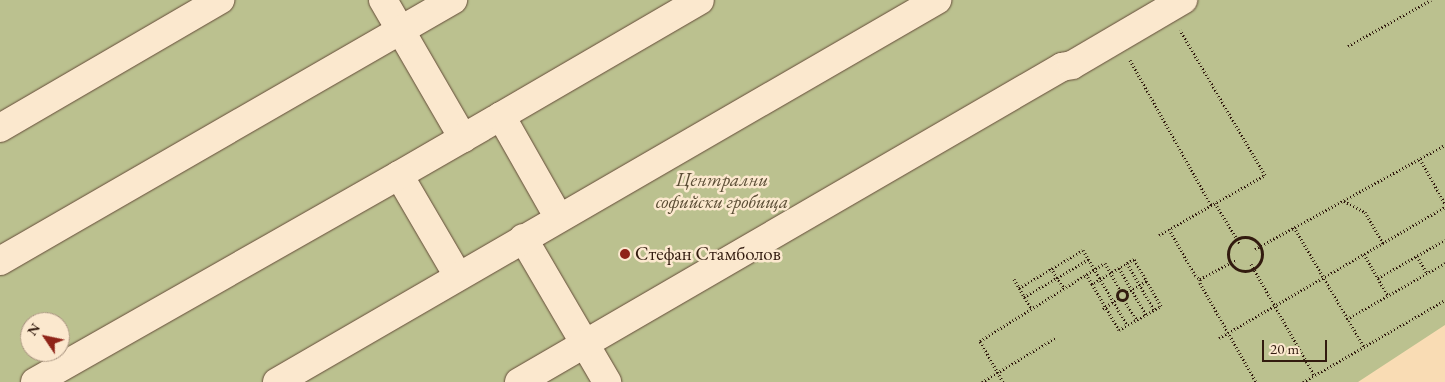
<!DOCTYPE html>
<meta charset="utf-8">
<style>
body{margin:0}
#map{position:relative;width:1445px;height:382px;overflow:hidden;background:#f9dcb4;font-family:"EB Garamond",serif}
div>[style]{position:absolute}
.green>*{inset:0;background:#bbc18f}
.path>*{height:3px;margin-top:-1.5px;transform-origin:0;background:repeating-linear-gradient(90deg,#321b0f 0 1px,transparent 0 3.5px)}
.path>.ring{margin:-1.5px;padding:0;box-sizing:content-box;background:none;border:3px solid #321b0f;border-radius:50%}
.roads{filter:drop-shadow(0 0 1px #644b38) drop-shadow(0 0 1px #644b38)}
.minor>*{height:28px;margin:-14px;padding:0 14px;transform-origin:14px;border-radius:14px;background:#fbe8ce}
.dots>*{width:14px;height:14px;translate:-50% -50%;box-sizing:border-box;border:2px solid #fbe8ce;border-radius:50%}
span{translate:-50% -50%;white-space:nowrap;text-align:center;line-height:1.15;-webkit-text-stroke:5px #fbe8ce;paint-order:stroke}
.park-label{font-size:19px;color:#5b4d35;font-style:italic}
.poi-label{font-size:19px;color:#321b0f}
.left{translate:0 -50%;text-align:left}
.north{position:absolute;left:20px;top:312px;width:50px;height:50px;box-sizing:border-box;background:#fbe8ce;border:1px solid #ab9682;border-radius:50%;rotate:304deg;font-size:14px;font-weight:700;line-height:20px;text-align:center;color:#321b0f}
.north::after{content:'';display:block;margin:auto;width:18px;height:22px;background:#8f2418;clip-path:polygon(50% 0,100% 100%,50% 72%,0 100%)}
.scale{position:absolute;left:1262px;top:340px;width:65px;height:22px;box-sizing:border-box;border:2px solid #321b0f;border-top:0;padding-left:6px;font-size:15px;line-height:18px;white-space:nowrap;color:#321b0f;-webkit-text-stroke:4px #fbe8ce;paint-order:stroke}
</style>
<div id="map">
<div class="green">
<i style="clip-path:polygon(evenodd,0 0,1445px 0,1445px 325px,1358px 382px,0 382px,0 0,30px 322px,60px 322px,60px 352px,30px 352px,30px 322px)"></i>
</div>
<div class="path">
<i style="left:1348px;top:46px;width:95px;rotate:-29deg"></i>
<i style="left:1130px;top:60px;width:166px;rotate:60.8deg"></i>
<i style="left:1420px;top:159px;width:51px;rotate:60.9deg"></i>
<i style="left:1344px;top:201px;width:24px;rotate:28deg"></i>
<i style="left:1365px;top:212px;width:36px;rotate:60deg"></i>
<i style="left:1215px;top:203px;width:48px;rotate:58.6deg"></i>
<i style="left:1294px;top:227px;width:139px;rotate:59.7deg"></i>
<i style="left:1169px;top:229px;width:53px;rotate:60.5deg"></i>
<i style="left:1195px;top:275px;width:6px;rotate:39deg"></i>
<i style="left:1200px;top:279px;width:4px;rotate:90deg"></i>
<i style="left:1200px;top:283px;width:114px;rotate:60.5deg"></i>
<i style="left:1159px;top:235px;width:122px;rotate:-29.5deg"></i>
<i style="left:1265px;top:175px;width:168px;rotate:-120.4deg"></i>
<i class="ring" style="left:1228px;top:237px;width:31px;height:31px"></i>
<i style="left:1255px;top:249px;width:217px;rotate:-28.7deg"></i>
<i style="left:1364px;top:254px;width:48px;rotate:60.3deg"></i>
<i style="left:1417px;top:256px;width:20px;rotate:60deg"></i>
<i style="left:1127px;top:263px;width:54px;rotate:60.1deg"></i>
<i style="left:1251px;top:264px;width:128px;rotate:60.4deg"></i>
<i style="left:1051px;top:268px;width:24px;rotate:57deg"></i>
<i style="left:1119px;top:268px;width:54px;rotate:60.1deg"></i>
<i style="left:1086px;top:274px;width:12px;rotate:59deg"></i>
<i style="left:1092px;top:284px;width:53px;rotate:59.6deg"></i>
<i style="left:1119px;top:330px;width:48px;rotate:-29.7deg"></i>
<i style="left:1161px;top:306px;width:54px;rotate:-119.9deg"></i>
<i style="left:1134px;top:259px;width:49px;rotate:149.2deg"></i>
<i style="left:1378px;top:278px;width:77px;rotate:-29.6deg"></i>
<i style="left:1014px;top:279px;width:34px;rotate:60deg"></i>
<i style="left:1200px;top:279px;width:40px;rotate:-28deg"></i>
<i style="left:1019px;top:288px;width:74px;rotate:-30.7deg"></i>
<i style="left:1083px;top:250px;width:87px;rotate:59.6deg"></i>
<i class="ring" style="left:1117px;top:290px;width:7px;height:7px"></i>
<i style="left:1127px;top:292px;width:23px;rotate:-29deg"></i>
<i style="left:1024px;top:297px;width:75px;rotate:-30.3deg"></i>
<i style="left:1124px;top:300px;width:24px;rotate:57deg"></i>
<i style="left:1103px;top:309px;width:19px;rotate:-36deg"></i>
<i style="left:1347px;top:319px;width:113px;rotate:-29.7deg"></i>
<i style="left:1219px;top:338px;width:261px;rotate:-30.1deg"></i>
<i style="left:982px;top:382px;width:87px;rotate:-31deg"></i>
<i style="left:1003px;top:382px;width:47px;rotate:-119.3deg"></i>
<i style="left:980px;top:341px;width:147px;rotate:-32deg"></i>
<i style="left:1105px;top:263px;width:31px;rotate:61deg"></i>
<i style="left:1303px;top:382px;width:164px;rotate:-30deg"></i>
</div>
<div class="roads">
<div class="minor">
<i style="left:383px;top:0;width:160px;rotate:59.9deg"></i>
<i style="left:501px;top:116px;width:230px;rotate:-30.2deg"></i>
<i style="left:0;top:128px;width:255px;rotate:-30.2deg"></i>
<i style="left:523px;top:238px;width:167px;rotate:59.7deg"></i>
<i style="left:0;top:261px;width:523px;rotate:-29.95deg"></i>
<i style="left:458px;top:276px;width:117px;rotate:-120.3deg"></i>
<i style="left:399px;top:175px;width:118px;rotate:-30deg"></i>
<i style="left:501px;top:116px;width:117px;rotate:60.4deg"></i>
<i style="left:35px;top:382px;width:419px;rotate:-29.6deg"></i>
<i style="left:277px;top:382px;width:763px;rotate:-30.06deg"></i>
<i style="left:519px;top:382px;width:628px;rotate:-30.12deg"></i>
<i style="left:1062px;top:67px;width:10px;rotate:-11deg"></i>
<i style="left:1072px;top:65px;width:129px;rotate:-30.4deg"></i>
</div>
</div>
<div class="dots">
<i style="left:625px;top:254px;background:#8f2418"></i>
</div>
<div class="park-label">
<span style="left:722px;top:191px">Централни<br>софийски гробища</span>
</div>
<div class="poi-label">
<span class="left" style="left:635px;top:254px">Стефан Стамболов</span>
</div>
<div class="north">N</div>
<div class="scale">20 m</div>
</div>
